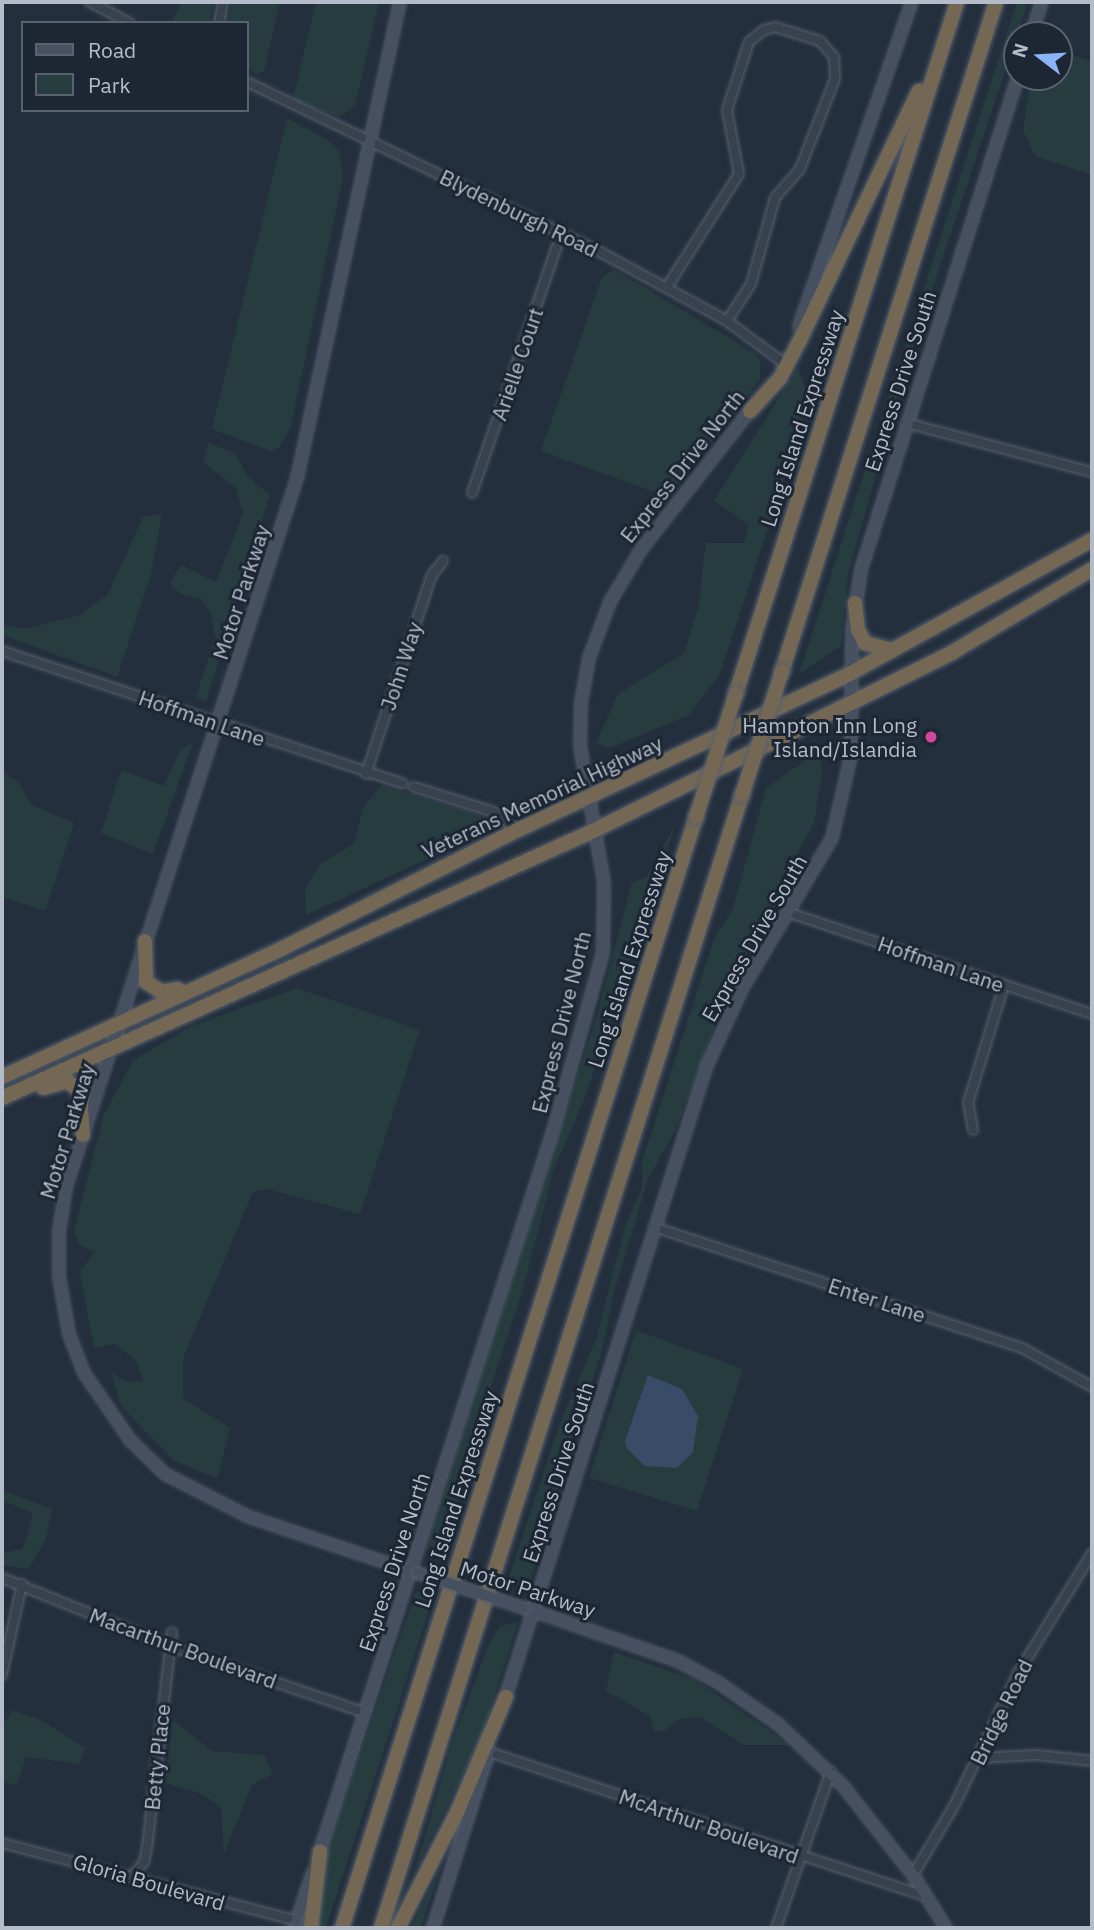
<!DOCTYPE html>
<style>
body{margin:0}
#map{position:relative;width:1094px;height:1930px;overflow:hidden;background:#242f3e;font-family:"IBM Plex Sans",sans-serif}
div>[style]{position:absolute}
.green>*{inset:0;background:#263c3f}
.water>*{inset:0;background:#394c67}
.roads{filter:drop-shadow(0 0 2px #565f6c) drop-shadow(0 0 2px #565f6c)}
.street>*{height:8px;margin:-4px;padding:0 4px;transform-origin:4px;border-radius:4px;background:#38414e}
.secondary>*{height:10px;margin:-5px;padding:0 5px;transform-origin:5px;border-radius:5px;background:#465061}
.highway>*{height:14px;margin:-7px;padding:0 7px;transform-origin:7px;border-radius:7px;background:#746855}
.bridges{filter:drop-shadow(0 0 2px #565f6c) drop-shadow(0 0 2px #565f6c)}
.secondary-bridge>*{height:10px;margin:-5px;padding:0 5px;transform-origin:5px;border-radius:5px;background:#465061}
.highway-bridge>*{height:14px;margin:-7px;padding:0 7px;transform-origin:7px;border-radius:7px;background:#746855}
.dots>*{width:19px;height:19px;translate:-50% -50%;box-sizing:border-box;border:4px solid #1d2633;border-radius:50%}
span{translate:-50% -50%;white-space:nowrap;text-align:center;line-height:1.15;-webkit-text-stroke:6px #1d2633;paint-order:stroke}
.street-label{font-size:21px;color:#b4bcc9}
.poi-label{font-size:21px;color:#b4bcc9}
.right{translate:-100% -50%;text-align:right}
.frame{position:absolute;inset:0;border:4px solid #b4bcc9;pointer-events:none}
.legend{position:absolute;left:21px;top:21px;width:228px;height:91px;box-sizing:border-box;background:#1d2633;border:2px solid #59626f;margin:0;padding:9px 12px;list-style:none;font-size:21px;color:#b4bcc9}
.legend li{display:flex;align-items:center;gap:14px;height:35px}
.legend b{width:35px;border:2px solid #59626f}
.north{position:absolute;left:1003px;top:21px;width:70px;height:70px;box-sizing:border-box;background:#1d2633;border:2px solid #59626f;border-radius:50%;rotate:287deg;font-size:19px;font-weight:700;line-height:28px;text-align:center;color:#b4bcc9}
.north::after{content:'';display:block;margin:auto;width:24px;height:32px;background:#8ab4f8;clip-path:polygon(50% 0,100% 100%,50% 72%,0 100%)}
</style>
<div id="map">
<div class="green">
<i style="clip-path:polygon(181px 2px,214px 2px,210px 23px,171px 23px)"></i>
<i style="clip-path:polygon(231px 2px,280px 2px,264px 71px,256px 74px,247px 68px,247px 23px,227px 23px)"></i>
<i style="clip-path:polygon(316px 2px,379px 2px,355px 106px,339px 117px,293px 99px)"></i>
<i style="clip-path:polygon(1017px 2px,1028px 2px,907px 365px,848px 574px,841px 646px,799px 674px)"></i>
<i style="clip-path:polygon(1059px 51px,1092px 61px,1092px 175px,1035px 156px,1023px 130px,1031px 77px,1059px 77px)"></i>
<i style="clip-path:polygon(287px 118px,331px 142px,340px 153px,343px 177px,291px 426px,279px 447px,271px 451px,212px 429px)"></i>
<i style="clip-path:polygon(615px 270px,755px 353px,760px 360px,760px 380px,668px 497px,541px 451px,602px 277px)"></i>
<i style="clip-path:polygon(798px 367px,806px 391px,801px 428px,720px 674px,689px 715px,610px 748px,596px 743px,618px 694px,684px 653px,698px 608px,706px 543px,744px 543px,749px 525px,714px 501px)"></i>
<i style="clip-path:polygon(208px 443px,235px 453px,248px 477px,270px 495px,206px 701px,196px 697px,215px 638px,211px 613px,201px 599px,181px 594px,169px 583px,181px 565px,216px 582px,243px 513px,236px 488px,203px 462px)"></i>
<i style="clip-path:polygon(162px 514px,151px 574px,117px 677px,2px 635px,2px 624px,24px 629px,80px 615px,108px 594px,143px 517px)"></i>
<i style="clip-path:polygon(193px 742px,153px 854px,101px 833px,121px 770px,164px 786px,180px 750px)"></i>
<i style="clip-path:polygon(820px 750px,822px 774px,814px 822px,729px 988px,676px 1129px,648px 1179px,613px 1296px,604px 1343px,528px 1588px,507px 1583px,560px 1423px,596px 1339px,626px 1223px,642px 1189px,642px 1161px,715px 937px,733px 909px,766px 788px)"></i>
<i style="clip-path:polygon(2px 772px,17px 781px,32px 805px,74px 823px,45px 911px,2px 897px)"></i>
<i style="clip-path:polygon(382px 785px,480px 815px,486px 832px,306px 915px,305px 890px,319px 865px,354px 843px,364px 806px)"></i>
<i style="clip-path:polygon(676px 823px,584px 1100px,554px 1169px,522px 1293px,473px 1440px,447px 1553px,426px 1548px,598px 1012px,632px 882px,647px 877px)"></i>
<i style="clip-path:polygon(297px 988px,420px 1030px,360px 1214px,267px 1189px,253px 1192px,183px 1358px,183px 1398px,230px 1428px,217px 1478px,174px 1461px,121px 1406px,111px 1372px,126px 1382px,144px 1381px,136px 1361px,116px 1344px,94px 1348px,80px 1272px,94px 1252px,79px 1245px,74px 1231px,104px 1114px,133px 1061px,189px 1027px)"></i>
<i style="clip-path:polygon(636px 1330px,743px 1369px,697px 1511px,589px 1478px)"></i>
<i style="clip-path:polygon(2px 1490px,52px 1509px,46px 1539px,29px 1569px,2px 1565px,2px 1554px,23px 1548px,33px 1513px,2px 1500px)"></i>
<i style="clip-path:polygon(416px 1591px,433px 1598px,326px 1928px,318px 1928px,325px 1856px)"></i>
<i style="clip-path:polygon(518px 1622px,481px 1740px,415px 1870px,453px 1740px,488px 1646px,500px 1626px)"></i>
<i style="clip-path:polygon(614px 1652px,694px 1679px,790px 1745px,744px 1745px,700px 1717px,679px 1719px,664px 1731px,654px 1732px,650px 1716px,606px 1691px)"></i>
<i style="clip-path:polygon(12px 1710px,41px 1720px,85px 1748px,80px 1764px,26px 1757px,17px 1785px,2px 1782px,2px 1727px)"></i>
<i style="clip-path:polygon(173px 1720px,212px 1751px,264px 1755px,273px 1774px,252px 1785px,224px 1854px,221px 1807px,199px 1793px,165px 1783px)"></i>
<i style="clip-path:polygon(442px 1865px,420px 1928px,411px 1928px)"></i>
</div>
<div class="water">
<i style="clip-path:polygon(648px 1375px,682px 1389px,698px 1416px,693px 1452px,677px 1468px,645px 1466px,627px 1448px,625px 1441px)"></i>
</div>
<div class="roads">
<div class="street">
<i style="left:90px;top:2px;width:45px;rotate:27.7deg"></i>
<i style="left:219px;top:23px;width:21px;rotate:-79deg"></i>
<i style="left:247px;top:82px;width:394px;rotate:25.7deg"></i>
<i style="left:602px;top:253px;width:142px;rotate:28.5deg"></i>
<i style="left:727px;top:321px;width:67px;rotate:36.5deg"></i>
<i style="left:667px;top:287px;width:134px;rotate:-57.5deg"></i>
<i style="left:739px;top:174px;width:65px;rotate:-100.6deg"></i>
<i style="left:727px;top:110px;width:71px;rotate:-72.1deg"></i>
<i style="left:749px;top:42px;width:19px;rotate:-39deg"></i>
<i style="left:764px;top:30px;width:11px;rotate:-15deg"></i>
<i style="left:775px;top:27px;width:47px;rotate:17.3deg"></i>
<i style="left:820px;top:41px;width:21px;rotate:49deg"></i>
<i style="left:834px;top:57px;width:22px;rotate:87deg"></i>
<i style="left:835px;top:79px;width:97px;rotate:111.3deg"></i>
<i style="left:800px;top:169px;width:38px;rotate:131deg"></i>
<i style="left:775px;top:198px;width:89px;rotate:105.6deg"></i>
<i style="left:751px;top:284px;width:44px;rotate:123deg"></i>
<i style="left:906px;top:423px;width:192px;rotate:14.8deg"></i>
<i style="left:472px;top:493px;width:274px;rotate:-71deg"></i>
<i style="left:2px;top:651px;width:422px;rotate:18.3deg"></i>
<i style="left:366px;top:774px;width:210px;rotate:-71.7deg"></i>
<i style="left:432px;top:575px;width:18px;rotate:-52deg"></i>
<i style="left:414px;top:787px;width:84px;rotate:17.4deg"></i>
<i style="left:494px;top:812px;width:30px;rotate:37deg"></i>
<i style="left:790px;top:913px;width:318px;rotate:18.5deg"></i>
<i style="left:973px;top:1130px;width:27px;rotate:-100deg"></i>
<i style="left:968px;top:1103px;width:123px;rotate:-73deg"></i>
<i style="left:654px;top:1227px;width:387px;rotate:18.2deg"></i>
<i style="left:1022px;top:1348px;width:80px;rotate:29.1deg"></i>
<i style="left:2px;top:1578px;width:181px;rotate:22deg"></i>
<i style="left:170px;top:1646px;width:207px;rotate:18.9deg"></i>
<i style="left:2px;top:1675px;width:93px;rotate:-77.6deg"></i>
<i style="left:489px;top:1752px;width:462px;rotate:18.3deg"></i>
<i style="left:978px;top:1758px;width:59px;rotate:-2.9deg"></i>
<i style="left:1037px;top:1755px;width:55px;rotate:6.2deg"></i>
<i style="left:2px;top:1843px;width:305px;rotate:14.8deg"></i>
<i style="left:913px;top:1875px;width:80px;rotate:-59.3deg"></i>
<i style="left:954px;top:1806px;width:148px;rotate:-64.3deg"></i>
<i style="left:1018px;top:1673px;width:141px;rotate:-58.3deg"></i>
<i style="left:131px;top:1878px;width:21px;rotate:-51deg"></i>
<i style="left:144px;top:1862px;width:14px;rotate:-78deg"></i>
<i style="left:147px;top:1848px;width:217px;rotate:-83.4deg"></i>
<i style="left:776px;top:1928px;width:166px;rotate:-70.7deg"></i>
</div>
<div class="secondary">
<i style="left:400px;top:2px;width:484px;rotate:102.2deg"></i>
<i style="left:298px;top:475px;width:749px;rotate:108.05deg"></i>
<i style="left:66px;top:1187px;width:45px;rotate:99deg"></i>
<i style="left:59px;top:1231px;width:46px;rotate:90deg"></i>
<i style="left:59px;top:1277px;width:58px;rotate:80deg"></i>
<i style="left:69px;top:1334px;width:42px;rotate:69deg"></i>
<i style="left:84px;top:1373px;width:81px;rotate:55.5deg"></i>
<i style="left:130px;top:1440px;width:49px;rotate:44.2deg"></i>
<i style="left:165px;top:1474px;width:92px;rotate:27.1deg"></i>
<i style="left:247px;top:1516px;width:178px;rotate:18.6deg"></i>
<i style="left:1031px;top:35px;width:35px;rotate:-72deg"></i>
<i style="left:799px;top:326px;width:343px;rotate:-70.8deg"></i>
<i style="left:528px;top:1609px;width:159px;rotate:19.1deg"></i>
<i style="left:678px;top:1661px;width:47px;rotate:28.2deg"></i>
<i style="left:719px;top:1683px;width:72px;rotate:34.8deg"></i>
<i style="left:778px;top:1724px;width:90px;rotate:43.6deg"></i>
<i style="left:843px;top:1786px;width:113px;rotate:51.8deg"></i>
<i style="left:913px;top:1875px;width:62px;rotate:58.1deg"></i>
<i style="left:504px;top:1702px;width:669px;rotate:-72.32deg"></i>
<i style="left:707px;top:1065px;width:84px;rotate:-65.3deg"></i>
<i style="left:742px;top:989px;width:176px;rotate:-59.2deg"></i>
<i style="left:832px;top:838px;width:84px;rotate:-77deg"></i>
<i style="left:851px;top:756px;width:125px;rotate:-89.5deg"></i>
<i style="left:852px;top:631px;width:62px;rotate:-81.6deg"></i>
<i style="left:861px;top:570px;width:517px;rotate:-72.34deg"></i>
<i style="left:318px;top:1857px;width:766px;rotate:-72.06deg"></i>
<i style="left:554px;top:1128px;width:182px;rotate:-74.4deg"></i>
<i style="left:603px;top:953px;width:71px;rotate:-89.2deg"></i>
<i style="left:604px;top:882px;width:138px;rotate:-100deg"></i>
<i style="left:580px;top:746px;width:43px;rotate:-88.7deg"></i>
<i style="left:581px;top:703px;width:46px;rotate:-79.9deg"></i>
<i style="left:589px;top:658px;width:60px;rotate:-69.4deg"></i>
<i style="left:610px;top:602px;width:59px;rotate:-59.5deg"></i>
<i style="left:640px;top:551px;width:183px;rotate:-51.9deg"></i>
<i style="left:294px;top:1928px;width:59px;rotate:-71.3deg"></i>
<i style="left:433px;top:1928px;width:186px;rotate:-72.4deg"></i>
</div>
<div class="highway">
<i style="left:750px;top:411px;width:45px;rotate:-47.7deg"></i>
<i style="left:780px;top:378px;width:43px;rotate:-62.2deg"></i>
<i style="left:800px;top:340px;width:276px;rotate:-64.5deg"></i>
<i style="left:855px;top:603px;width:27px;rotate:84deg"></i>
<i style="left:858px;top:630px;width:15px;rotate:62deg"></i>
<i style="left:865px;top:643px;width:28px;rotate:15deg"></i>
<i style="left:782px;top:671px;width:702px;rotate:-72.26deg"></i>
<i style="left:736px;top:693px;width:725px;rotate:-72.26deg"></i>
<i style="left:145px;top:941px;width:41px;rotate:88.6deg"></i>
<i style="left:146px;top:982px;width:19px;rotate:32deg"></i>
<i style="left:162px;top:992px;width:16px;rotate:-11deg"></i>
<i style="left:2px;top:1077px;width:307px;rotate:-24.6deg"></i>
<i style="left:281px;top:949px;width:265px;rotate:-26.7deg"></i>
<i style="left:518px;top:830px;width:368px;rotate:-25.2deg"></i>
<i style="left:851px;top:673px;width:275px;rotate:-28.9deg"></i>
<i style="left:43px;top:1088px;width:25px;rotate:-16deg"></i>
<i style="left:67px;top:1081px;width:16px;rotate:38deg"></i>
<i style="left:80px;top:1091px;width:44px;rotate:86.1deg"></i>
<i style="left:2px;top:1098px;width:649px;rotate:-24.31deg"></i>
<i style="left:593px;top:831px;width:402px;rotate:-26.4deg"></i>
<i style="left:953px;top:652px;width:162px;rotate:-30.8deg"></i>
<i style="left:311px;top:1928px;width:77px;rotate:-83.2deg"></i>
<i style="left:342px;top:1928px;width:1166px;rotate:-72.33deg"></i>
<i style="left:381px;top:1928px;width:1189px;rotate:-72.33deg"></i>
<i style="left:398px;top:1928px;width:132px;rotate:-63deg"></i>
<i style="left:458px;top:1810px;width:123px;rotate:-67deg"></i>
</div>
</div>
<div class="bridges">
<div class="secondary-bridge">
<i style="left:418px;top:1573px;width:112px;rotate:18.3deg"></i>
</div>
<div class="highway-bridge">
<i style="left:742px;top:795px;width:130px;rotate:-72.1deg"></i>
<i style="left:696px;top:817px;width:130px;rotate:-72.1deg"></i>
</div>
</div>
<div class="dots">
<i style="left:931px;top:737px;background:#d1479c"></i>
</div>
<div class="street-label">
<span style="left:519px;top:213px;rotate:26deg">Blydenburgh Road</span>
<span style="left:517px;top:364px;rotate:-71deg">Arielle Court</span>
<span style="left:900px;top:381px;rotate:-72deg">Express Drive South</span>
<span style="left:802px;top:418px;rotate:-72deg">Long Island Expressway</span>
<span style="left:682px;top:466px;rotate:-52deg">Express Drive North</span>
<span style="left:241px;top:592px;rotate:-72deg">Motor Parkway</span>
<span style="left:401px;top:666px;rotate:-72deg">John Way</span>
<span style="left:202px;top:718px;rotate:19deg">Hoffman Lane</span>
<span style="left:542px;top:797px;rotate:-25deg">Veterans Memorial Highway</span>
<span style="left:754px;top:938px;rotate:-60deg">Express Drive South</span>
<span style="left:629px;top:959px;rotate:-72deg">Long Island Expressway</span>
<span style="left:941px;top:964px;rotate:19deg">Hoffman Lane</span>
<span style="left:561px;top:1022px;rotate:-76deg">Express Drive North</span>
<span style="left:67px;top:1131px;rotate:-73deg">Motor Parkway</span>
<span style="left:877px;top:1300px;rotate:18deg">Enter Lane</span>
<span style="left:558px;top:1472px;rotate:-72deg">Express Drive South</span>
<span style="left:456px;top:1499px;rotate:-72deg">Long Island Expressway</span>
<span style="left:394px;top:1562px;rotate:-72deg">Express Drive North</span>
<span style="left:528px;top:1589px;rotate:18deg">Motor Parkway</span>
<span style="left:183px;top:1648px;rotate:20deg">Macarthur Boulevard</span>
<span style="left:1001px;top:1712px;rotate:-64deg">Bridge Road</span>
<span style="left:157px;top:1757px;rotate:-84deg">Betty Place</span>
<span style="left:709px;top:1826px;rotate:19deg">McArthur Boulevard</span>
<span style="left:149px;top:1882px;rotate:16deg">Gloria Boulevard</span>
</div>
<div class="poi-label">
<span class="right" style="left:917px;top:737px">Hampton Inn Long<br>Island/Islandia</span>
</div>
<div class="frame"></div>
<ul class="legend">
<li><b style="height:9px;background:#465061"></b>Road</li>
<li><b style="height:19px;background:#263c3f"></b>Park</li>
</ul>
<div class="north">N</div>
</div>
